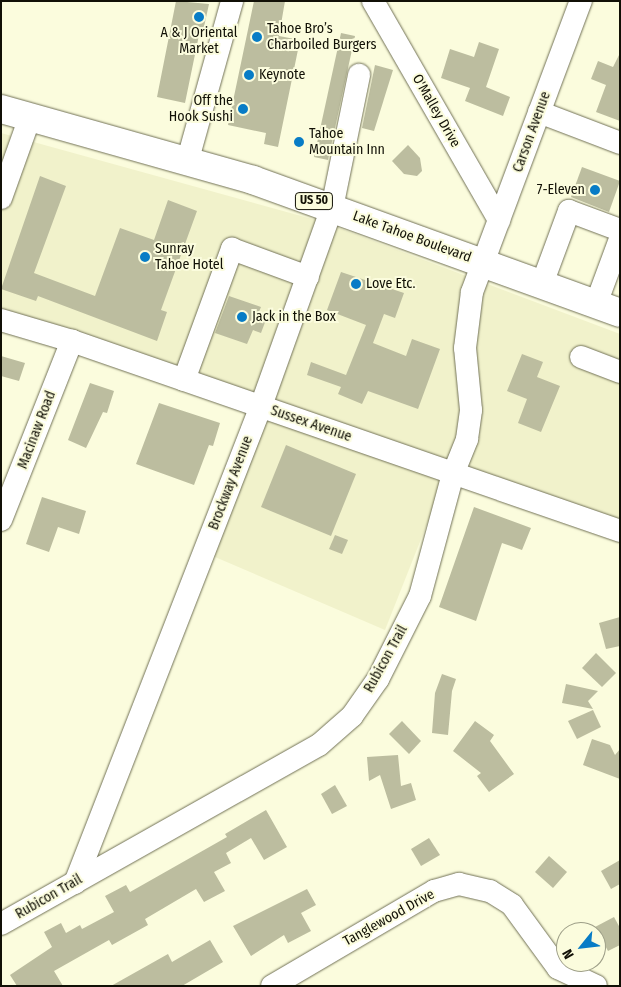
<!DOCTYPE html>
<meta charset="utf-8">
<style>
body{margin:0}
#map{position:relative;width:621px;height:987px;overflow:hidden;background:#fbfcdd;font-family:"Fira Sans Condensed",sans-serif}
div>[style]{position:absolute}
.built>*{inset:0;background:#f1f2cb}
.building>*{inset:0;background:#bcbd9f}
.roads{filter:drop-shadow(0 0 1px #717156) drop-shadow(0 0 1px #717156)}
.minor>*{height:22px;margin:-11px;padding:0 11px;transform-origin:11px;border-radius:11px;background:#fff}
.highway>*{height:28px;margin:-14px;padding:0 14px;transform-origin:14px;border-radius:14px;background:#fff}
.dots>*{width:14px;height:14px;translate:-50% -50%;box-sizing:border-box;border:2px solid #fbfcdd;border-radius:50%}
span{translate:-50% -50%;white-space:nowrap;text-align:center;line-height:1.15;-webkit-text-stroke:4px #fbfcdd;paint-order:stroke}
.shield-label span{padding:1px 4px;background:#fbfcdd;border:1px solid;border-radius:4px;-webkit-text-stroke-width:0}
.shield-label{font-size:12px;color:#111006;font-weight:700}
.poi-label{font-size:14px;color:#111006}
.left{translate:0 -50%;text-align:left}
.right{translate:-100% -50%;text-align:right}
.street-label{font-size:14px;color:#111006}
.frame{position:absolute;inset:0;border:2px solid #111006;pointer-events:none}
.north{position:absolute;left:556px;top:922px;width:50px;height:50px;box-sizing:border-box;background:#fbfcdd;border:1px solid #9d9e87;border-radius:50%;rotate:241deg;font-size:14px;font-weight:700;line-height:20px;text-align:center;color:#111006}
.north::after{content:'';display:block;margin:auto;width:18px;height:22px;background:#087cc6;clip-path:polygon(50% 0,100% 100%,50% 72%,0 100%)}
</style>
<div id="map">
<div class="built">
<i style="clip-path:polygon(1px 133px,323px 222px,620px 334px,620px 520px,1px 310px)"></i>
<i style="clip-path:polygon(264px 412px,446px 476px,385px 630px,208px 554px)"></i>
</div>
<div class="building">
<i style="clip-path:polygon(176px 1px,209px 4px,202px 36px,199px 35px,185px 103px,157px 97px)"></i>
<i style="clip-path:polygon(254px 1px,285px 1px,279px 36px,300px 40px,278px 147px,264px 144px,266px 133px,228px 125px)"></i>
<i style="clip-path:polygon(341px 33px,355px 36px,328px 160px,314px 157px)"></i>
<i style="clip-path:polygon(479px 42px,499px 49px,486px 87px,510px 97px,503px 116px,465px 101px,470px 88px,441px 78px,450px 49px,474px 57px)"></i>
<i style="clip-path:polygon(620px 53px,620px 121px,596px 112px,606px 85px,591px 79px,598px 61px,613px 67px)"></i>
<i style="clip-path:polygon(375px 65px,393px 70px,374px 131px,362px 128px)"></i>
<i style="clip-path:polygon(408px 145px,420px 158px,422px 171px,417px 176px,404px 174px,392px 161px)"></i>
<i style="clip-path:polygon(582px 167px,620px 181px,609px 212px,571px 197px)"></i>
<i style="clip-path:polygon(40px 176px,66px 186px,34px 273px,95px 296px,120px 228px,154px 240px,168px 200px,197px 211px,161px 310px,167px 312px,157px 341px,38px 296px,36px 301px,1px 289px)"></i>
<i style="clip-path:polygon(341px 272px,404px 293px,395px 318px,384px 314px,373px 343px,406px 356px,412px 339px,440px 349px,418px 409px,368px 391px,362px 404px,338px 394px,341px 387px,307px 375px,311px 362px,346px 375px,366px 325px,327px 310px)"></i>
<i style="clip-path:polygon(229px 296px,261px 307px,258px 314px,267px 317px,261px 333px,253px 330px,247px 344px,215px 333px)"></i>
<i style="clip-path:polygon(522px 354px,543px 362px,537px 377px,560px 386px,541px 432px,518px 423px,527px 399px,507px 391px)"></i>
<i style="clip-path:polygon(1px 356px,25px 363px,19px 381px,1px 376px)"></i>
<i style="clip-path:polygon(90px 383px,114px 391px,107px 413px,103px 412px,86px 448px,68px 440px)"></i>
<i style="clip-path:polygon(159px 403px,220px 423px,213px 446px,209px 445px,194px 485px,136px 464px)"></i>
<i style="clip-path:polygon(286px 445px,356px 474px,331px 536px,261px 507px)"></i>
<i style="clip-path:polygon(42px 497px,86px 511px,79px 534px,58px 527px,49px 552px,26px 544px)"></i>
<i style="clip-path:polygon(474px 507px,531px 528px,522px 550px,502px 543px,476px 621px,439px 607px)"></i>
<i style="clip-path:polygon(335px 535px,348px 540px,342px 554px,329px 549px)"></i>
<i style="clip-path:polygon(620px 617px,620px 646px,606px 649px,599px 623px)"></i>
<i style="clip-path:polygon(596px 653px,616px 673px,602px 687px,582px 668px)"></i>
<i style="clip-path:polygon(442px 674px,456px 679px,452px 691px,448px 735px,432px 733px,435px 693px)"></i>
<i style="clip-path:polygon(566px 684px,598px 691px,588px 701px,593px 709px,562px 703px)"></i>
<i style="clip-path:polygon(593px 710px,601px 727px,577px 739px,568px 721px)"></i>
<i style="clip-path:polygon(402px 721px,421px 741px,409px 754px,389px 734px)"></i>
<i style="clip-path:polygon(475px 721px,494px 735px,490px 741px,514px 774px,489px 792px,477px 776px,481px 773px,453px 751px)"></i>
<i style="clip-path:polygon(592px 739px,610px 745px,615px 755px,620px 749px,620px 779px,583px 765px)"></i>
<i style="clip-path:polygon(398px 755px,401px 786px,411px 783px,416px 800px,391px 809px,380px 775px,369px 781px,367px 757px)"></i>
<i style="clip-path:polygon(335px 785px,347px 806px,332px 814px,321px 794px)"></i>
<i style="clip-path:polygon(266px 810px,287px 847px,264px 860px,251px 838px,226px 853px,231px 863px,214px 872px,225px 891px,204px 902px,196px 889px,145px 919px,148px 925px,112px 945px,109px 940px,54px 971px,63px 986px,17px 986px,10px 975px,52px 947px,44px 932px,61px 923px,66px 933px,80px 925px,82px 929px,114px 912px,105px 896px,126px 885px,130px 892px,227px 837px,225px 834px)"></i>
<i style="clip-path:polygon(429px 838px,440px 855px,421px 866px,411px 849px)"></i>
<i style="clip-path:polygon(549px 856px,567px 872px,553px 888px,535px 872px)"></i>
<i style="clip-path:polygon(620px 860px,620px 884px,611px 889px,601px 871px)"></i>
<i style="clip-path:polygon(307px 889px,316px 905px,301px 913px,311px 931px,288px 943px,284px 935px,251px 956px,233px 926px)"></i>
<i style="clip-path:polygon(614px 917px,620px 928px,620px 945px,608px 951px,595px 927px)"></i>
<i style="clip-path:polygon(210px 940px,223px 962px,182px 986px,111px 986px,168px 954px,172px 962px)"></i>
</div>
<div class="roads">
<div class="minor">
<i style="left:373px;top:1px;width:253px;rotate:60.1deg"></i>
<i style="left:539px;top:112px;width:87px;rotate:20.9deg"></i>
<i style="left:188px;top:159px;width:164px;rotate:-74.4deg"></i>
<i style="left:1px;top:198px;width:86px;rotate:-70.3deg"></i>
<i style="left:542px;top:284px;width:78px;rotate:-69.7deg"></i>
<i style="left:569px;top:211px;width:54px;rotate:20.4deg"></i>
<i style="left:596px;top:304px;width:69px;rotate:-69.7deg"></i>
<i style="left:1px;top:320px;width:74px;rotate:16.5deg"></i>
<i style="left:72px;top:341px;width:580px;rotate:19.12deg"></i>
<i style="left:581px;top:357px;width:42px;rotate:21deg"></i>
<i style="left:184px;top:380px;width:140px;rotate:-69.9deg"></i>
<i style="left:232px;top:249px;width:81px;rotate:20.2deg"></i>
<i style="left:1px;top:520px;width:193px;rotate:-68.4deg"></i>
<i style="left:75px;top:883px;width:512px;rotate:-68.7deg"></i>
<i style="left:261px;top:406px;width:210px;rotate:-70.3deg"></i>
<i style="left:332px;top:208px;width:136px;rotate:-78.5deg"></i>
<i style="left:1px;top:924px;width:365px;rotate:-29.4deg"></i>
<i style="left:319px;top:745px;width:44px;rotate:-41.3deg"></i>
<i style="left:352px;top:716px;width:45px;rotate:-54.9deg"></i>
<i style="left:378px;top:679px;width:93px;rotate:-63.2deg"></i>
<i style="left:420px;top:596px;width:126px;rotate:-74.9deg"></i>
<i style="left:453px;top:474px;width:38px;rotate:-68deg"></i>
<i style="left:467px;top:439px;width:29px;rotate:-82deg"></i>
<i style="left:471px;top:410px;width:62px;rotate:-95.5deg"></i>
<i style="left:465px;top:348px;width:56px;rotate:-82.9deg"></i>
<i style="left:472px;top:292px;width:311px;rotate:-69.5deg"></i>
<i style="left:272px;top:986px;width:188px;rotate:-30.4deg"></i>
<i style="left:434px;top:891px;width:26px;rotate:-16deg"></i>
<i style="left:459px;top:884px;width:32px;rotate:13deg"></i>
<i style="left:490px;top:891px;width:26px;rotate:32deg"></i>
<i style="left:512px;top:905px;width:78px;rotate:53.9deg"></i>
<i style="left:558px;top:968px;width:42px;rotate:25.3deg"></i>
</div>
<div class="highway">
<i style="left:1px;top:109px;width:262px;rotate:15.7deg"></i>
<i style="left:253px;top:180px;width:390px;rotate:19.9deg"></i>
</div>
</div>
<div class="dots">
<i style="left:199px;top:17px;background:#087cc6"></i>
<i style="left:257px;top:37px;background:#087cc6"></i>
<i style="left:249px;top:75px;background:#087cc6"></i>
<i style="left:243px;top:109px;background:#087cc6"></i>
<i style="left:299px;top:142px;background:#087cc6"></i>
<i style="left:595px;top:190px;background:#087cc6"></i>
<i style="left:145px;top:257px;background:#087cc6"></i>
<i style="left:356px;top:284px;background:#087cc6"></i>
<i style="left:242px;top:317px;background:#087cc6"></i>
</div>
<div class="shield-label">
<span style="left:314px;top:201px">US 50</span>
</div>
<div class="poi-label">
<span class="left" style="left:267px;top:37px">Tahoe Bro’s<br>Charboiled Burgers</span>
<span style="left:199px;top:41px">A &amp; J Oriental<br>Market</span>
<span class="left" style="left:259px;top:75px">Keynote</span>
<span class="right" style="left:233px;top:109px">Off the<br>Hook Sushi</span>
<span class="left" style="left:309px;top:142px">Tahoe<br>Mountain Inn</span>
<span class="right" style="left:585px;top:190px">7-Eleven</span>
<span class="left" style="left:155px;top:257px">Sunray<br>Tahoe Hotel</span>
<span class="left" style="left:366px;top:284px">Love Etc.</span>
<span class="left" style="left:252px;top:317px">Jack in the Box</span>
</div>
<div class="street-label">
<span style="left:436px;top:111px;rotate:60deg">O'Malley Drive</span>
<span style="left:532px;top:132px;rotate:-70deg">Carson Avenue</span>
<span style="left:412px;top:237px;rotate:20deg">Lake Tahoe Boulevard</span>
<span style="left:311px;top:424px;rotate:19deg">Sussex Avenue</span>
<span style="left:37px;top:430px;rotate:-69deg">Macinaw Road</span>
<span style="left:231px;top:483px;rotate:-69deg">Brockway Avenue</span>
<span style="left:386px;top:659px;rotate:-61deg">Rubicon Trail</span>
<span style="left:49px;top:897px;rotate:-30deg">Rubicon Trail</span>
<span style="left:389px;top:918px;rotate:-29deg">Tanglewood Drive</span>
</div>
<div class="frame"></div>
<div class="north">N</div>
</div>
